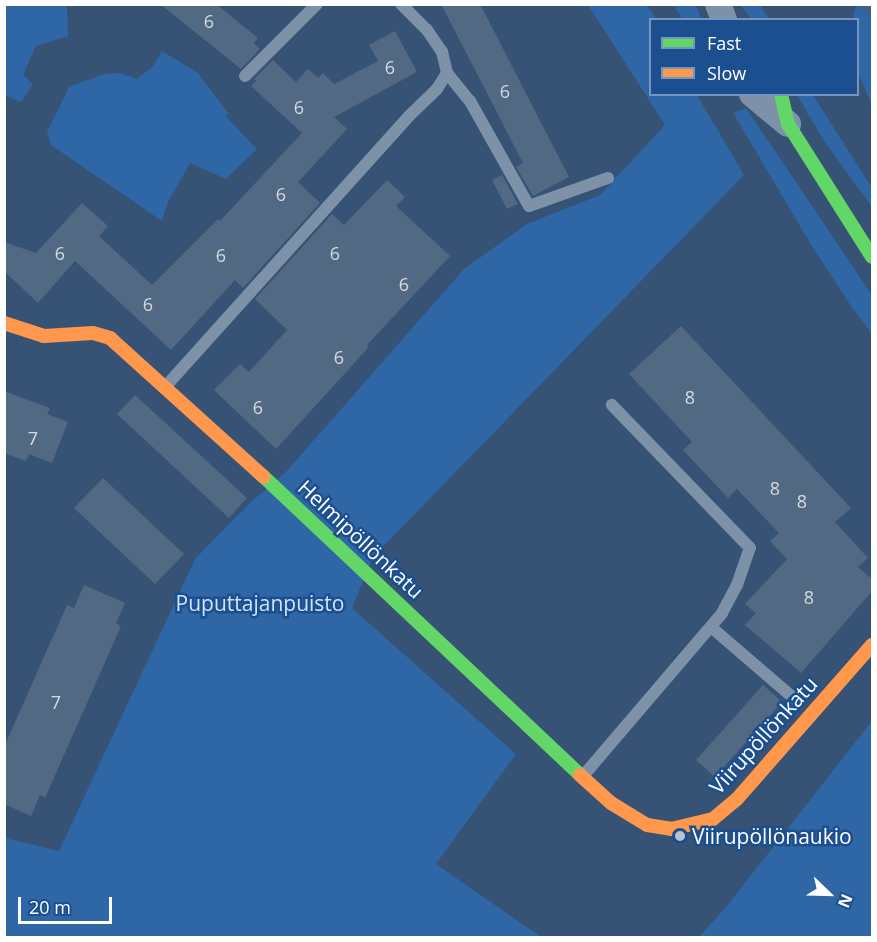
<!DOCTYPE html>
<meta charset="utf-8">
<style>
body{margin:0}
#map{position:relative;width:877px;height:942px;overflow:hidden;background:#365274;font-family:"Open Sans",sans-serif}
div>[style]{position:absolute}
.green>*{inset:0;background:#2f66a5}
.stream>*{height:9px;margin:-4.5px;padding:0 4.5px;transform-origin:4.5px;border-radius:4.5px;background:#3b618d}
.building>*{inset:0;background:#526984}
.lane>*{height:12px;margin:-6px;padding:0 6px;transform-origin:6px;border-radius:6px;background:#7d92a8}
.street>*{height:26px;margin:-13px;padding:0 13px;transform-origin:13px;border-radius:13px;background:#7d92a8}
.fast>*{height:14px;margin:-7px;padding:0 7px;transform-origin:7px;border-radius:7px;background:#63d668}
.slow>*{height:14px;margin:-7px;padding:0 7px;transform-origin:7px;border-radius:7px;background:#ff974d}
.dots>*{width:16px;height:16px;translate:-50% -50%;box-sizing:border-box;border:3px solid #1b4f8f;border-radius:50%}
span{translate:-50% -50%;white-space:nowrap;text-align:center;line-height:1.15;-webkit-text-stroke:5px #1b4f8f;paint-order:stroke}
.number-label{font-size:18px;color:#d4dae0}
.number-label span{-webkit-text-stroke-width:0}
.street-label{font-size:21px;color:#fff}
.park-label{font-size:21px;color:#cfe3fa}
.poi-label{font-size:21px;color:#fff}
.left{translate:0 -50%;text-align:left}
.frame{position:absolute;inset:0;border:6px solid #fff;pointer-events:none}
.legend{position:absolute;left:649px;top:18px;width:210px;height:78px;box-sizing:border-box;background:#1b4f8f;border:2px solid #7695bc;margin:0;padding:8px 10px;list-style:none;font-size:18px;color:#fff}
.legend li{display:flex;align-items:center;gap:12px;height:30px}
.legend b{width:30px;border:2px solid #7695bc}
.north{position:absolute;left:799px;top:864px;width:60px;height:60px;-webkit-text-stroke:4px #1b4f8f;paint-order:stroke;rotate:113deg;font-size:16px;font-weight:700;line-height:24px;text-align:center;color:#fff}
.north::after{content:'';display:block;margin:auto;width:21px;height:27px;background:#fff;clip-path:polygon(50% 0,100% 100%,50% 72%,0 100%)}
.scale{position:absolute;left:18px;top:897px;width:94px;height:27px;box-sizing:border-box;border:3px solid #fff;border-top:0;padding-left:8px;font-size:18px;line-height:21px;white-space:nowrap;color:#fff;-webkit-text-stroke:4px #1b4f8f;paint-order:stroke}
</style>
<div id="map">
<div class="green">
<i style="clip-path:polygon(4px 5px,67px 5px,68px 36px,36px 46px,23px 75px,33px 84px,21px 102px,5px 95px)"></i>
<i style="clip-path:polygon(588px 5px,647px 5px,656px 19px,650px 20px,650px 94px,697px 95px,744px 175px,373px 557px,352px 608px,516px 754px,436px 864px,541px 937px,5px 938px,5px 838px,59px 851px,195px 559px,251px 502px,285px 473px,464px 269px,527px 224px,600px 195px,665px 125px)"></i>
<i style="clip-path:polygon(674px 5px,695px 5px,702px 19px,682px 19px)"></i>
<i style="clip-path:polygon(741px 5px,760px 5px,769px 19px,751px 19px)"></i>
<i style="clip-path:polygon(856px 5px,872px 5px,872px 105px,858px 73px,858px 20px,853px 19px)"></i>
<i style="clip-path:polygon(162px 51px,198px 73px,229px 114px,225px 116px,257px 149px,226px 179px,190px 163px,168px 202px,162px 221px,51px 145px,47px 132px,69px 87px,104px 74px,119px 73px,137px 79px,153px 66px)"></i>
<i style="clip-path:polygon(797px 95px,813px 95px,872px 188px,872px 207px,824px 141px)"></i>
<i style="clip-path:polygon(746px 108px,872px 295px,872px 334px,851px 306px,813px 248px,733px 113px)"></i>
<i style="clip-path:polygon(872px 721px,872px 937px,699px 937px,726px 907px)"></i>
</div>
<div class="stream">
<i style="left:861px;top:4px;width:14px;rotate:36deg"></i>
</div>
<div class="building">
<i style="clip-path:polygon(160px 4px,216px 4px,258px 38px,254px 43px,260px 49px,241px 69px)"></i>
<i style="clip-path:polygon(441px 4px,480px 4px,569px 177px,533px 196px,516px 167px,523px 163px)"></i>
<i style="clip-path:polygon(395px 31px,417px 72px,334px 117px,347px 129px,298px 182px,320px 203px,243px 288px,235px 280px,171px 350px,75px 261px,38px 303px,5px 272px,4px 242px,36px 253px,82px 203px,108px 226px,99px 236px,152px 285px,218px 219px,220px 221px,302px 133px,251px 86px,256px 81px,254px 79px,273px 60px,296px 82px,308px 69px,318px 78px,323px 73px,334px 84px,378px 61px,369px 45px)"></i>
<i style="clip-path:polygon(502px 175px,518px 204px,507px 209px,492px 180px)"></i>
<i style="clip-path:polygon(387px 180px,405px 197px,396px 206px,450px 256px,367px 345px,369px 347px,276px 449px,214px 390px,240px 364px,249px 372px,287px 330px,255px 299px,332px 214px,344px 225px)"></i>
<i style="clip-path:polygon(681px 326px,851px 508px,835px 522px,868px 558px,858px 567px,873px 580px,873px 590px,801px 673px,745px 625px,756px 613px,745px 604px,787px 559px,770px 541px,779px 533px,737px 489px,728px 498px,683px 450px,692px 442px,629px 374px)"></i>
<i style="clip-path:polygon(4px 391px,50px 408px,47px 414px,68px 422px,52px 463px,29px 454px,26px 461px,4px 453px)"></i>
<i style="clip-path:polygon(135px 395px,247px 498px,229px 518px,117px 414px)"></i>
<i style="clip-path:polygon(103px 478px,184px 554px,155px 584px,74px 508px)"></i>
<i style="clip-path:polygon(84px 585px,125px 603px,116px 623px,121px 626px,45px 798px,40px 795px,31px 816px,4px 804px,4px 747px,67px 605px,74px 608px)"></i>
<i style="clip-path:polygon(763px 685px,782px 702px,715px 777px,696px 760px)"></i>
</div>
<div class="lane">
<i style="left:447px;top:73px;width:36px;rotate:51deg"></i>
<i style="left:470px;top:101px;width:120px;rotate:60.7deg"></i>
<i style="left:529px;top:206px;width:84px;rotate:-19.5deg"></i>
<i style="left:245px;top:76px;width:102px;rotate:-45deg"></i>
<i style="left:166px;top:386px;width:363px;rotate:-48deg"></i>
<i style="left:409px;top:116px;width:39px;rotate:-44deg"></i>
<i style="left:437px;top:89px;width:19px;rotate:-58deg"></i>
<i style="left:447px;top:73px;width:22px;rotate:-103deg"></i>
<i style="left:442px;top:52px;width:27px;rotate:-124deg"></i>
<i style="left:427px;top:30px;width:37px;rotate:-135deg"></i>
<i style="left:711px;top:627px;width:112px;rotate:40.7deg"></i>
<i style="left:583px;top:776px;width:214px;rotate:-49.5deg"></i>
<i style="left:722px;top:613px;width:32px;rotate:-62deg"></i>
<i style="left:737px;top:585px;width:39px;rotate:-71deg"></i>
<i style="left:750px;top:548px;width:199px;rotate:-134deg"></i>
</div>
<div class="street">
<i style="left:718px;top:4px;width:17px;rotate:69deg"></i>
<i style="left:752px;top:94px;width:47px;rotate:39.8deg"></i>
</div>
<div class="fast">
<i style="left:781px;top:94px;width:31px;rotate:77deg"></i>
<i style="left:788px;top:124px;width:157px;rotate:57.7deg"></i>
<i style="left:264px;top:477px;width:434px;rotate:43.3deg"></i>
</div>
<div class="slow">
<i style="left:4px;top:323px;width:42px;rotate:18deg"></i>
<i style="left:44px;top:336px;width:49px;rotate:-3.5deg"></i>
<i style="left:93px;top:333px;width:18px;rotate:16deg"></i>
<i style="left:110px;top:338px;width:207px;rotate:42.1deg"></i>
<i style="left:580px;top:775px;width:42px;rotate:42.1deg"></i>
<i style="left:611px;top:803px;width:42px;rotate:31.4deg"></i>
<i style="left:647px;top:825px;width:24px;rotate:9deg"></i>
<i style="left:671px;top:829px;width:43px;rotate:-13.4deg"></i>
<i style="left:713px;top:819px;width:31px;rotate:-40deg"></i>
<i style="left:737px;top:799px;width:205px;rotate:-48.8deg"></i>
</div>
<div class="dots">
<i style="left:680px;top:836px;background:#b9c2ce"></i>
</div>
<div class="number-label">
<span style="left:209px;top:21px">6</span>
<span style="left:390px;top:67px">6</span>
<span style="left:505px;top:91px">6</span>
<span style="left:299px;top:107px">6</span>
<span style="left:281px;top:194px">6</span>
<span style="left:60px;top:253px">6</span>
<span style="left:335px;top:253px">6</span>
<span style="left:221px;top:255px">6</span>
<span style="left:404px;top:284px">6</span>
<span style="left:148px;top:304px">6</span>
<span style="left:339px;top:357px">6</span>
<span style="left:690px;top:397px">8</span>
<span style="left:258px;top:407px">6</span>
<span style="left:33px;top:438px">7</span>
<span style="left:775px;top:488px">8</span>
<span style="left:802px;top:501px">8</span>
<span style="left:809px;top:597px">8</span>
<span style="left:56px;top:702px">7</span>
</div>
<div class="street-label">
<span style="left:361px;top:539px;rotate:43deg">Helmipöllönkatu</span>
<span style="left:763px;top:735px;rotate:-48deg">Viirupöllönkatu</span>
</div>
<div class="park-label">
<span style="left:260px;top:603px">Puputtajanpuisto</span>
</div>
<div class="poi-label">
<span class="left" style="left:692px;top:836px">Viirupöllönaukio</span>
</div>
<div class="frame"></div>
<ul class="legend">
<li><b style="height:8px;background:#63d668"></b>Fast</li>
<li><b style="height:8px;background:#ff974d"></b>Slow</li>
</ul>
<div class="north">N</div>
<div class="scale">20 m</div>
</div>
